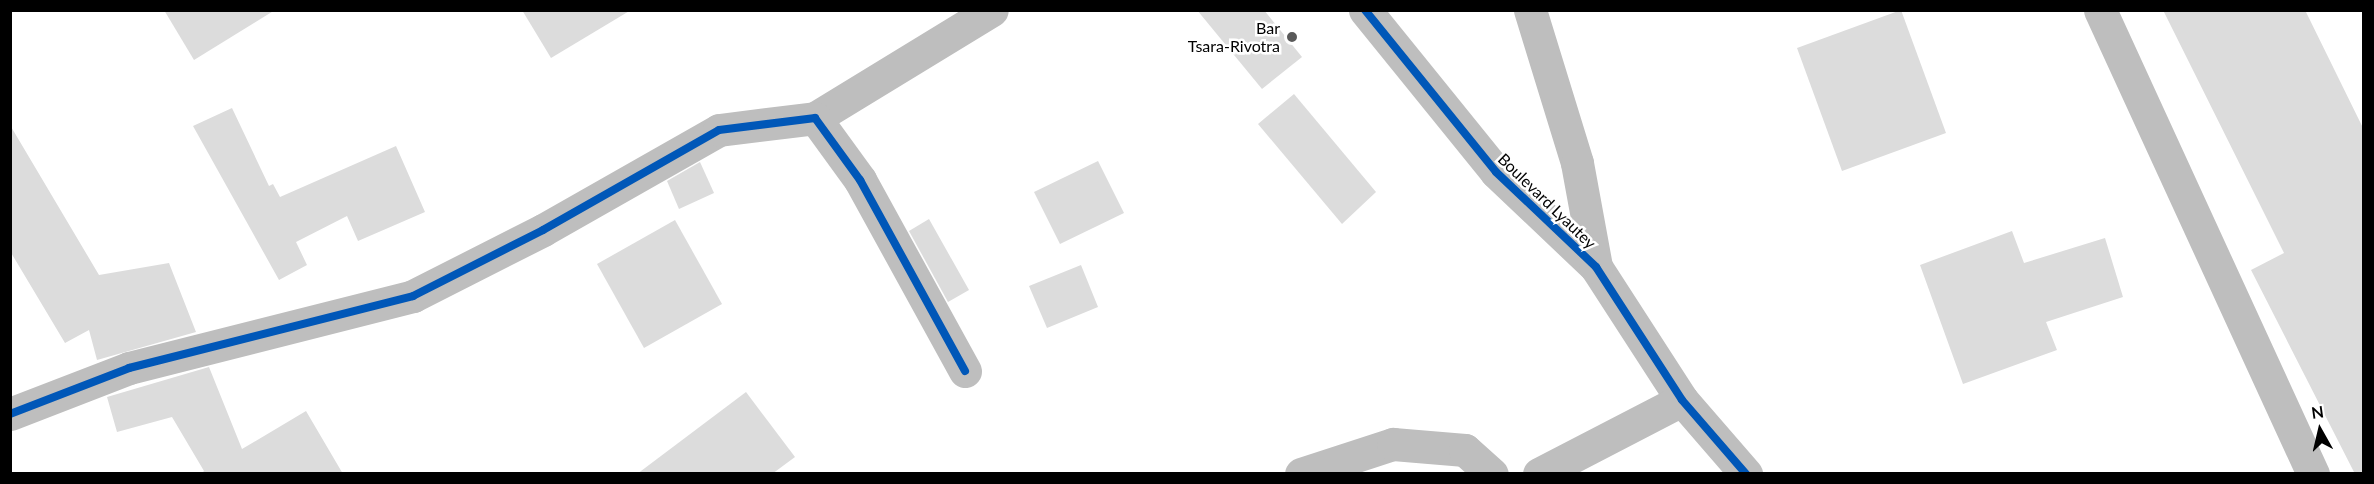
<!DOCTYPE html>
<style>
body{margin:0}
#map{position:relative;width:2374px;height:484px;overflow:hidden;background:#fff;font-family:Lato,sans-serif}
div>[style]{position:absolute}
.building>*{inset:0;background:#dcdcdc}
.minor>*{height:33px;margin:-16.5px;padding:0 16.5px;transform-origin:16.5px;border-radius:16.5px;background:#bebebe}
.cycleway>*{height:8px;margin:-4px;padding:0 4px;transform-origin:4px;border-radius:4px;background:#0057b8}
.dots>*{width:16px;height:16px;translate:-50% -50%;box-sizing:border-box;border:3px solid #fff;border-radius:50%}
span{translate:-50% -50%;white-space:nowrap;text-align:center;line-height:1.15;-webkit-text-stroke:5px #fff;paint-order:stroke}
.poi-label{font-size:16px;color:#000}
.right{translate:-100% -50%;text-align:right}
.street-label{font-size:16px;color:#000}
.frame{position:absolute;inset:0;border:12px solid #000;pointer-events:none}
.north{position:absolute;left:2290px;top:400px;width:60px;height:60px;-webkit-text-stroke:4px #fff;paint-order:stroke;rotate:352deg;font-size:16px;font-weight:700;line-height:24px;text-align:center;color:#000}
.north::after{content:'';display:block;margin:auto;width:21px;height:27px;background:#000;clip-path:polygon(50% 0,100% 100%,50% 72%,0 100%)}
</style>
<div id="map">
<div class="building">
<i style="clip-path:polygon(164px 10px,275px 10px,194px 60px)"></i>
<i style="clip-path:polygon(522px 10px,631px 10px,551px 58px)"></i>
<i style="clip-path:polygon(1197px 10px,1264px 10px,1302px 57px,1262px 89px)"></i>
<i style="clip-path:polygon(1901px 10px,1946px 133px,1842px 171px,1797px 48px)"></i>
<i style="clip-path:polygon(2163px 10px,2305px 10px,2364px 130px,2364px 474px,2355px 474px,2251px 270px,2284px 253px)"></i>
<i style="clip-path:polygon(1294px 94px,1376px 192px,1342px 224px,1258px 124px)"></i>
<i style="clip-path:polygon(232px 108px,269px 186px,273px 184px,280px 197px,396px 146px,425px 212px,358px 241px,347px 216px,296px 242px,307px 265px,279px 280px,193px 126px)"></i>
<i style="clip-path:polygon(10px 125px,99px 275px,169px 263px,196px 332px,97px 360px,89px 330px,65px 343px,10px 251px)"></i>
<i style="clip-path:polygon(1098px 161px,1124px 213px,1060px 244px,1034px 192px)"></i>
<i style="clip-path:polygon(700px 162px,714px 193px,679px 209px,667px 181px)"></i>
<i style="clip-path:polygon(929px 219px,969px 290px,948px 302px,909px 231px)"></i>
<i style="clip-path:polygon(675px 220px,722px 304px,644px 348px,597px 264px)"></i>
<i style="clip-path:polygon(2012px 231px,2024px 263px,2105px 238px,2123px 297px,2046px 322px,2057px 350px,1963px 384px,1920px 265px)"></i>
<i style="clip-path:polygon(1081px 265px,1098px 307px,1047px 328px,1029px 286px)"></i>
<i style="clip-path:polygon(209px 367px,242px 449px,306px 411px,343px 474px,201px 474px,204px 471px,172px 417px,117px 432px,107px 397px)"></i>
<i style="clip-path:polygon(746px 392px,795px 457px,772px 474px,637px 474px)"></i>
</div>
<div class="minor">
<i style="left:1365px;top:10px;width:208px;rotate:51deg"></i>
<i style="left:1496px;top:172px;width:138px;rotate:43.5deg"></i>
<i style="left:1596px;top:267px;width:158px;rotate:57.1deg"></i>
<i style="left:1682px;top:400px;width:98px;rotate:49.1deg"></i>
<i style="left:1530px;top:10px;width:160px;rotate:72.9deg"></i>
<i style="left:1577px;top:163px;width:106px;rotate:79.6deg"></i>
<i style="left:2100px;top:10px;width:511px;rotate:65.34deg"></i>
<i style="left:815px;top:118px;width:207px;rotate:-31.4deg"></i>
<i style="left:10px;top:414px;width:128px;rotate:-21.1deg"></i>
<i style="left:129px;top:368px;width:293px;rotate:-14.2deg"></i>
<i style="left:413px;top:296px;width:146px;rotate:-26.9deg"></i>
<i style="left:543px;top:230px;width:202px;rotate:-29.6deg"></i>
<i style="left:719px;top:130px;width:97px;rotate:-7.1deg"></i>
<i style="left:815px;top:118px;width:77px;rotate:54deg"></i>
<i style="left:860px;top:180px;width:218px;rotate:61.2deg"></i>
<i style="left:1301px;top:474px;width:97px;rotate:-18.1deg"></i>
<i style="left:1393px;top:444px;width:72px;rotate:4.8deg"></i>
<i style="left:1465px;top:450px;width:36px;rotate:42deg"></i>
<i style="left:1539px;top:474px;width:161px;rotate:-27.4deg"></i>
</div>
<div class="cycleway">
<i style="left:1365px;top:10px;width:208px;rotate:51deg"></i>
<i style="left:1496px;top:172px;width:138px;rotate:43.5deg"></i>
<i style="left:1596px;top:267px;width:158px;rotate:57.1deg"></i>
<i style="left:1682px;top:400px;width:98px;rotate:49.1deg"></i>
<i style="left:10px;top:414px;width:128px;rotate:-21.1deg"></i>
<i style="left:129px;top:368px;width:293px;rotate:-14.2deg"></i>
<i style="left:413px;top:296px;width:146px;rotate:-26.9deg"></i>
<i style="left:543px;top:230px;width:202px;rotate:-29.6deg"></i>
<i style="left:719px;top:130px;width:97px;rotate:-7.1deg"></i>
<i style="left:815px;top:118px;width:77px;rotate:54deg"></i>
<i style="left:860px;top:180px;width:218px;rotate:61.2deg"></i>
</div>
<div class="dots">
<i style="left:1292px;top:37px;background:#595959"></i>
</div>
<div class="poi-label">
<span class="right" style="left:1280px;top:37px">Bar<br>Tsara-Rivotra</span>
</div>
<div class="street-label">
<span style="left:1547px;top:201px;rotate:44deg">Boulevard Lyautey</span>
</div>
<div class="frame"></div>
<div class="north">N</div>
</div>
